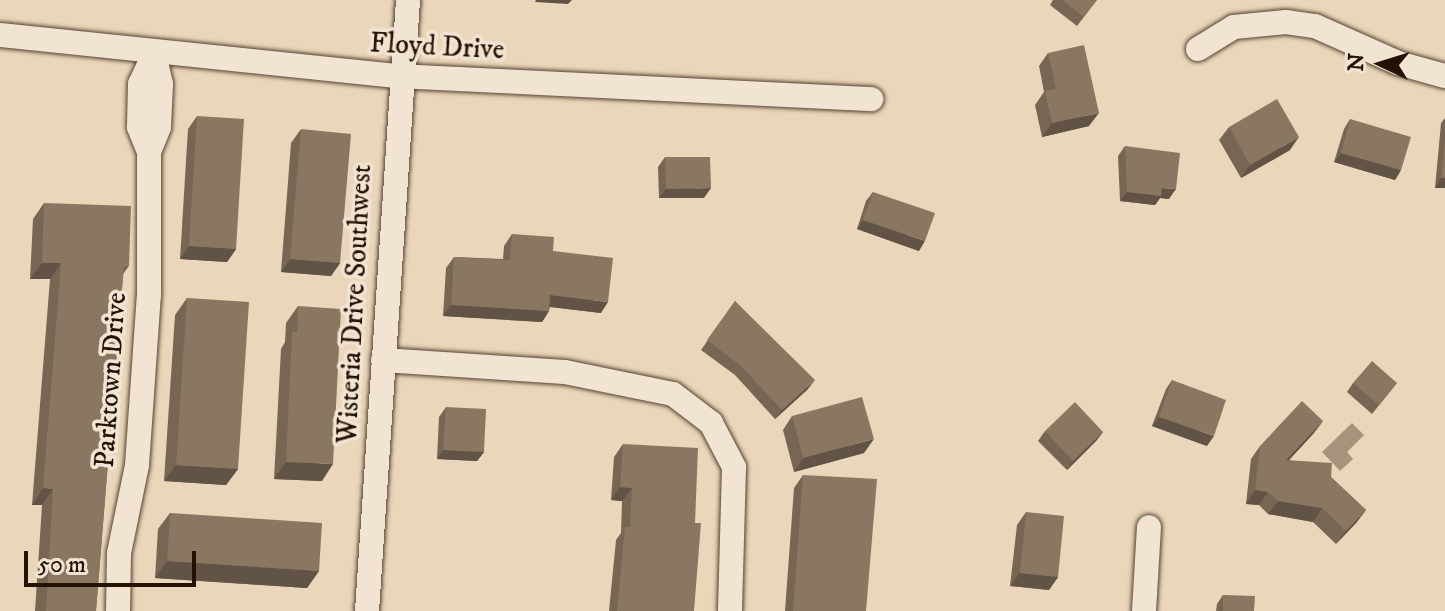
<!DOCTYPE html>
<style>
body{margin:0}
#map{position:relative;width:1445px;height:611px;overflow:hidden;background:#ead6ba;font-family:"IM FELL DW Pica",serif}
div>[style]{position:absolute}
.water>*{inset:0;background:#a6937b}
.roads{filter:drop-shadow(0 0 2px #554230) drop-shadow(0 0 2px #554230)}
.minor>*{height:24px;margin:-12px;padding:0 12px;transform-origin:12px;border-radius:12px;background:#f1e4d2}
.wall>*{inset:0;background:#776654}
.shaded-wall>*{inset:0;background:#615345}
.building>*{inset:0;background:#8a7762}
span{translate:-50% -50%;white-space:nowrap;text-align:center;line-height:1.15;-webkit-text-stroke:7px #f1e4d2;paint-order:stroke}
.street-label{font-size:28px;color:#231102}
.north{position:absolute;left:1341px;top:24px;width:80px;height:80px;-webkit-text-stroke:6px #f1e4d2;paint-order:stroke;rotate:274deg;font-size:22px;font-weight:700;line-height:32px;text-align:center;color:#231102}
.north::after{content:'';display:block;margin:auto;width:28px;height:36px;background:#231102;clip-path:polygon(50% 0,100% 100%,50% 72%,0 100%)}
.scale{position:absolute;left:24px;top:551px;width:172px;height:36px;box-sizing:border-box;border:4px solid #231102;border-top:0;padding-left:10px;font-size:24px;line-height:28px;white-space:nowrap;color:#231102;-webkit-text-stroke:6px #f1e4d2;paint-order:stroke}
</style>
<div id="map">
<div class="water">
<i style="clip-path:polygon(1352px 423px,1364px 435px,1347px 452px,1353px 459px,1340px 471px,1322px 452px)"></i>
</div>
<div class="roads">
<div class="minor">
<i style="left:0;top:35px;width:401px;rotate:5.9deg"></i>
<i style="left:399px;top:76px;width:473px;rotate:2.8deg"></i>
<i style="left:1198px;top:49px;width:42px;rotate:-31.4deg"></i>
<i style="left:1234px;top:27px;width:52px;rotate:-5.5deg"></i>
<i style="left:1286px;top:22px;width:29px;rotate:8deg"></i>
<i style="left:1315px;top:26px;width:91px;rotate:24deg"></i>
<i style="left:1398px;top:63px;width:49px;rotate:15.5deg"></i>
<i style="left:149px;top:152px;width:27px;rotate:-68deg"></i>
<i style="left:159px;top:127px;width:43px;rotate:-87.3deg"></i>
<i style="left:161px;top:84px;width:31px;rotate:-103deg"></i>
<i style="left:383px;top:360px;width:182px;rotate:3.8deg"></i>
<i style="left:565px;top:372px;width:110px;rotate:11.5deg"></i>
<i style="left:673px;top:394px;width:48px;rotate:37.3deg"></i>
<i style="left:711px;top:423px;width:50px;rotate:62.4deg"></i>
<i style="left:734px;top:467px;width:144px;rotate:91.6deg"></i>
<i style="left:118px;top:611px;width:58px;rotate:-89deg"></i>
<i style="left:119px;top:553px;width:90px;rotate:-78.4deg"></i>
<i style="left:137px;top:465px;width:170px;rotate:-86deg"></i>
<i style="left:149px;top:295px;width:143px;rotate:-90deg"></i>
<i style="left:149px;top:152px;width:27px;rotate:-112deg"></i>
<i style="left:139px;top:127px;width:43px;rotate:-88.7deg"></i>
<i style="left:140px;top:84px;width:33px;rotate:-65deg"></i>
<i style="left:367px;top:611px;width:612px;rotate:-86.16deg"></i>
<i style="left:1144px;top:611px;width:84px;rotate:-86.6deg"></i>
</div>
</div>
<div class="wall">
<i style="clip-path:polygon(1053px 0,1097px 0,1077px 26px,1050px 5px)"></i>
<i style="clip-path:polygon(1048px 53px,1089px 126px,1042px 137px,1035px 105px,1044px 92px,1039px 66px)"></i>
<i style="clip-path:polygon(197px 116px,236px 249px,227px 262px,180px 259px,188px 129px)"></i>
<i style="clip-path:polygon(1445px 118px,1445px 188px,1435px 188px,1441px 123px)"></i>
<i style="clip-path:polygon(1350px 119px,1401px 170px,1395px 180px,1334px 162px,1344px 129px)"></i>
<i style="clip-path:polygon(1229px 127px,1290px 150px,1241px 178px,1219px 140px)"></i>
<i style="clip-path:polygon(301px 129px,340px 263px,331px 276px,281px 272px,291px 143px)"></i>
<i style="clip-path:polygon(1125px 146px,1169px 199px,1160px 198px,1155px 205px,1120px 201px,1118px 156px)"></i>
<i style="clip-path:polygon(665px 157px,704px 198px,659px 198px,658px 167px)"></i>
<i style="clip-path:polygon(873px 192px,919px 251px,857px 229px,866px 201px)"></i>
<i style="clip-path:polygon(44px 203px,129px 266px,123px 274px,96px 611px,35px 611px,42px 505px,32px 505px,50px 279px,30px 279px,33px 219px)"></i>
<i style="clip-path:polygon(512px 234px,553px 251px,601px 313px,550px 307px,549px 311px,542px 322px,443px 316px,446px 268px,454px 257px,503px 259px,504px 246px)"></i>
<i style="clip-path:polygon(187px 298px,238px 469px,226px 485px,164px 481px,175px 315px)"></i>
<i style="clip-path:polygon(735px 301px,808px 389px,775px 419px,735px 375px,701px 350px)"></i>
<i style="clip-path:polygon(298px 306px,322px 481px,274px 479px,281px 349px,285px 342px,286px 323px)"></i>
<i style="clip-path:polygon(1172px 380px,1207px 446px,1152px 426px,1166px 389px)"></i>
<i style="clip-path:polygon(1353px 383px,1397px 383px,1372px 414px,1347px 392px)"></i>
<i style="clip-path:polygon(446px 407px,484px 452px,477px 461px,437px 459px,439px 417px)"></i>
<i style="clip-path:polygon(792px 416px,864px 453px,794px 472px,783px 430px)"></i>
<i style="clip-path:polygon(1323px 421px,1313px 434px,1289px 460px,1331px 477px,1366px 510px,1356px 523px,1336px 544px,1313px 522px,1268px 514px,1259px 505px,1246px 504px,1251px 459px,1260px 446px)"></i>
<i style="clip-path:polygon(1045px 431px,1103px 432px,1096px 441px,1067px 470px,1038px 441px)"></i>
<i style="clip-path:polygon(623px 444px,695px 523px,694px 611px,609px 611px,616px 540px,621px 533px,622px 501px,611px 500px,614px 457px)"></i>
<i style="clip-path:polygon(803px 475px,866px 611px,785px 611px,794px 488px)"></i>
<i style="clip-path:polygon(1026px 512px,1058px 577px,1049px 590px,1010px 586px,1017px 525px)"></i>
<i style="clip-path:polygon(170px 513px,319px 571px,307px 588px,155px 578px,158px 529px)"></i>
<i style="clip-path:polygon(1223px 595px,1254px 611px,1216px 611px,1217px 604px)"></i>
</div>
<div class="shaded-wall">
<i style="clip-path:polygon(536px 0,572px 0,568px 4px,535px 2px)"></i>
<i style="clip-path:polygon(1099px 113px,1089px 126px,1042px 137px,1052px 123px)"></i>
<i style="clip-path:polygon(1299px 137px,1290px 150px,1241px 178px,1250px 165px)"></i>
<i style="clip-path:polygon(1341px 153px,1401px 170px,1395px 180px,1334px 162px)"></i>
<i style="clip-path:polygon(1441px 178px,1445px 178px,1445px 188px,1435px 188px)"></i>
<i style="clip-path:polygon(711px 188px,704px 198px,659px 198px,666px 189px)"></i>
<i style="clip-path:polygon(1162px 188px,1176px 189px,1169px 199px,1160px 198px,1155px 205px,1120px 201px,1127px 192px)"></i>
<i style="clip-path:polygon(863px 220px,925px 241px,919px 251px,857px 229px)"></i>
<i style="clip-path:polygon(189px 246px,236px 249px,227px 262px,180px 259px)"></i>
<i style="clip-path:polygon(290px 259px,340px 263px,331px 276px,281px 272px)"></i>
<i style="clip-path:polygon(42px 263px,61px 263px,50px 279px,30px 279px)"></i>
<i style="clip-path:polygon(550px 295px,608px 302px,601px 313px,543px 306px)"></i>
<i style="clip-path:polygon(451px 305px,549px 311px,542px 322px,443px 316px)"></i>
<i style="clip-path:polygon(815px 380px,808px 389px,775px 419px,782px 410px)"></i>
<i style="clip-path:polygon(1159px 417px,1214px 436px,1207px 446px,1152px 426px)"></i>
<i style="clip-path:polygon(1323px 421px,1313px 434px,1277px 473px,1286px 460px)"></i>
<i style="clip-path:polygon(1103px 432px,1096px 441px,1067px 470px,1073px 461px)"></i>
<i style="clip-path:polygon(874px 439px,864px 453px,794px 472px,803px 458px)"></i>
<i style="clip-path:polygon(443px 450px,484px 452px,477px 461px,437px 459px)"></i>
<i style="clip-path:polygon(286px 462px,333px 464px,322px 481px,274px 479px)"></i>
<i style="clip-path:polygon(176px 465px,238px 469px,226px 485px,164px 481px)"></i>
<i style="clip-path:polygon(620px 487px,632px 488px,622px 501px,611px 500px)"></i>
<i style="clip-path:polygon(43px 488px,53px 489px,42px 505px,32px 505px)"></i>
<i style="clip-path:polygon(1255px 490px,1268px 492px,1259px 505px,1246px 504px)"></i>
<i style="clip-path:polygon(1278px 501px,1322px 508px,1313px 522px,1268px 514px)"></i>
<i style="clip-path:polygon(1366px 510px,1356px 523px,1336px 544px,1346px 531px)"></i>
<i style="clip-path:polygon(167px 561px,319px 571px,307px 588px,155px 578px)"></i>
<i style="clip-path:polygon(1020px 573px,1058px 577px,1049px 590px,1010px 586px)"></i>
</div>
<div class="building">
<i style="clip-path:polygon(1062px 0,1096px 0,1084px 17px)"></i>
<i style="clip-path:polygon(1084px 45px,1099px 113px,1052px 123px,1045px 91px,1056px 89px,1048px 53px)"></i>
<i style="clip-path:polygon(1277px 99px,1299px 137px,1250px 165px,1229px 127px)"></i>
<i style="clip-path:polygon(197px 116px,244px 119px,236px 249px,189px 246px)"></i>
<i style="clip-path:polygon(1350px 119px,1411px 137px,1401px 170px,1341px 153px)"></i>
<i style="clip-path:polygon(301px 129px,351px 134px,340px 263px,290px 259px)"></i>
<i style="clip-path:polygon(1445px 140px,1445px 178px,1441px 178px)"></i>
<i style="clip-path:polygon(1125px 146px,1180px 153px,1176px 189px,1162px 188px,1161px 196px,1127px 192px)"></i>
<i style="clip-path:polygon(665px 157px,710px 157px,711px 188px,666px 189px)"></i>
<i style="clip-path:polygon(873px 192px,935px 213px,925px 241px,863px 220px)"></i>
<i style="clip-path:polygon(44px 203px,131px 206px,129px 266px,124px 266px,96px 611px,46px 611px,53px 489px,43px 488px,61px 263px,42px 263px)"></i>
<i style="clip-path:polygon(512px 234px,554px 237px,553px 251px,613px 258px,608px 302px,550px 295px,549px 311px,451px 305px,454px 257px,510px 260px)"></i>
<i style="clip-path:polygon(187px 298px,249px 302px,238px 469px,176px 465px)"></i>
<i style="clip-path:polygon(735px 301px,815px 380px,782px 410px,741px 366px,707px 340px)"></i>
<i style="clip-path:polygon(298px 306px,341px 309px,333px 464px,286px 462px,292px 332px,297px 332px)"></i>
<i style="clip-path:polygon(1372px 361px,1397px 383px,1379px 405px,1353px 383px)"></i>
<i style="clip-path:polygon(1172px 380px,1226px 400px,1214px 436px,1159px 417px)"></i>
<i style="clip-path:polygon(862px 397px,874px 439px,803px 458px,792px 416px)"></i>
<i style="clip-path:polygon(1302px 401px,1323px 421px,1286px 460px,1332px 463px,1331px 477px,1366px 510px,1346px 531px,1322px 508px,1278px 501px,1268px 492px,1255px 490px,1260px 446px)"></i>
<i style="clip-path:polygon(1075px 402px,1103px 432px,1073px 461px,1045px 431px)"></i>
<i style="clip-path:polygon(446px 407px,486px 409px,484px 452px,443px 450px)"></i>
<i style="clip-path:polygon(623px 444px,698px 448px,695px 523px,701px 523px,694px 611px,617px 611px,625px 527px,630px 527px,632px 488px,620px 487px)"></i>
<i style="clip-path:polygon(803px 475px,877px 479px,866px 611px,793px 611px)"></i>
<i style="clip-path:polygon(1026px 512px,1064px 516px,1058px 577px,1020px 573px)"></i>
<i style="clip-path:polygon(170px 513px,322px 523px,319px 571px,167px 561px)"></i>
<i style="clip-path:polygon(1223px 595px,1255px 596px,1254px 611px,1223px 611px)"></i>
</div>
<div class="street-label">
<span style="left:437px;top:47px;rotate:3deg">Floyd Drive</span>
<span style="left:355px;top:304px;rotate:-87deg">Wisteria Drive Southwest</span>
<span style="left:111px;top:380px;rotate:-86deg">Parktown Drive</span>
</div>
<div class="north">N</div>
<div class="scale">50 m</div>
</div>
